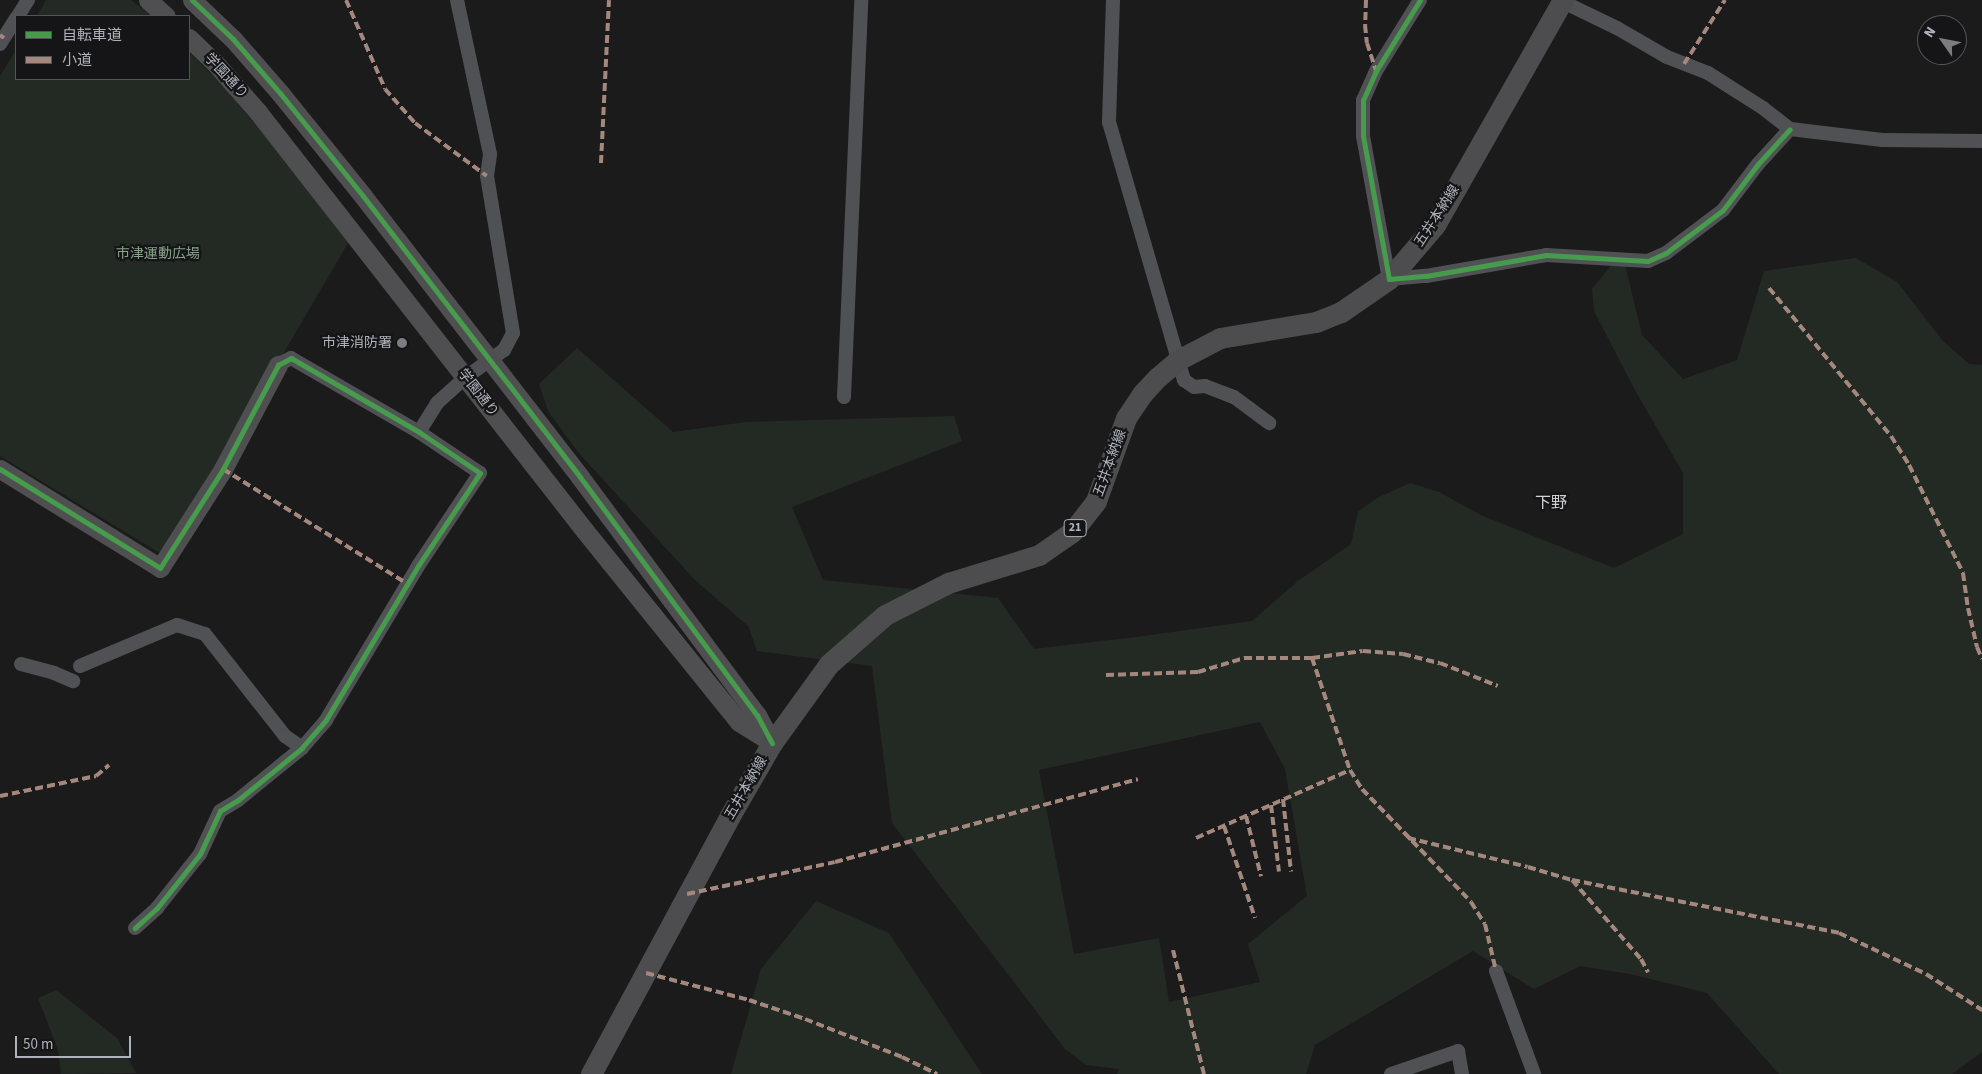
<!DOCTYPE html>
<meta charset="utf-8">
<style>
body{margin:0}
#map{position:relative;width:1982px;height:1074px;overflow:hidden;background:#1b1b1b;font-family:"Source Sans 3","Noto Sans JP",sans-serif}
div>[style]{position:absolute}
.green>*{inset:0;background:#232a24}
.street>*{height:14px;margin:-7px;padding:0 7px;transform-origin:7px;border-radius:7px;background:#505154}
.secondary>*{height:19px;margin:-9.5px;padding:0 9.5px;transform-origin:9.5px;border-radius:9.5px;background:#4f4f51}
.primary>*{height:21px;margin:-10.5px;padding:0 10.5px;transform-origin:10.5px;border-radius:10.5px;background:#4d4d50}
.quiet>*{height:4px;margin-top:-2px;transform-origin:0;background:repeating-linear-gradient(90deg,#a5887d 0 8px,transparent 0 12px)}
.cycleway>*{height:5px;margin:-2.5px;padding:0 2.5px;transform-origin:2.5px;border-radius:2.5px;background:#469c4c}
.dots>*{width:14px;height:14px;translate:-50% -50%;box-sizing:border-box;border:2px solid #151517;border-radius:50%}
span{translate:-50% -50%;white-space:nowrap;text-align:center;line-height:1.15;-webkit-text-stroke:4.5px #151517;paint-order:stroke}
.shield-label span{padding:1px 4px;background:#151517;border:1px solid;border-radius:4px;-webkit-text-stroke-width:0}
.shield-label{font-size:12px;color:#aeb2ba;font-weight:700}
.street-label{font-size:14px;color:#aeb2ba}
.park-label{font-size:14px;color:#87a389}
.poi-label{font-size:14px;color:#aeb2ba}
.right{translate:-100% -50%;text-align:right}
.quarter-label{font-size:16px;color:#cfd1d7}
.legend{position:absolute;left:15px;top:15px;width:175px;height:65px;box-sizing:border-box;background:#151517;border:1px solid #525458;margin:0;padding:6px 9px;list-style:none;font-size:15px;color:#aeb2ba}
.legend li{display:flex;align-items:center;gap:10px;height:25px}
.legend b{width:25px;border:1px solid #525458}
.north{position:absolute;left:1917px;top:15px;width:50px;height:50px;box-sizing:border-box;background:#151517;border:1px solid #525458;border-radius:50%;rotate:303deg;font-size:14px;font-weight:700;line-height:20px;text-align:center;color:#aeb2ba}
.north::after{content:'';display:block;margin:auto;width:18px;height:22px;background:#7b7d82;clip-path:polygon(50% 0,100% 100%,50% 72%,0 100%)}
.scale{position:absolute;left:15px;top:1036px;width:116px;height:22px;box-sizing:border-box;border:2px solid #aeb2ba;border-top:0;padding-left:6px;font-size:15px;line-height:18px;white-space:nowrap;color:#aeb2ba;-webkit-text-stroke:4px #151517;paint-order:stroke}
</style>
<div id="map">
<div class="green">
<i style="clip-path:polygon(46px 0,131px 0,152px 16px,37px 16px)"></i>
<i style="clip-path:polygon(16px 50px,16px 79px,189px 79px,189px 52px,224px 87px,288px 163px,348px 243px,169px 549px,158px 552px,0 456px,0 76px)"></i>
<i style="clip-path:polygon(evenodd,1622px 252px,1642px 335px,1683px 379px,1737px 360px,1764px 271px,1856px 258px,1897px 282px,1943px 341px,1969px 364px,1982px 365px,1982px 1052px,1952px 1074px,1779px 1074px,1707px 993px,1630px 974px,1580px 966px,1534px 989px,1473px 951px,1315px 1045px,1306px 1074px,1117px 1074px,1119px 1069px,1086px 1065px,1065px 1049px,892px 823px,872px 666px,757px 651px,748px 626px,695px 580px,577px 451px,548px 411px,539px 384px,577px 348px,673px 432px,746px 422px,954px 416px,962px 441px,792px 507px,823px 580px,998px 598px,1034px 649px,1136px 637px,1252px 621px,1298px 581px,1351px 544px,1358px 512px,1377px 498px,1410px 483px,1439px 492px,1483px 516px,1614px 568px,1683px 534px,1683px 473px,1636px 392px,1594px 311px,1592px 289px,1622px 252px,1260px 722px,1285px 769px,1307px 896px,1248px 944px,1260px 982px,1169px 1002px,1159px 938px,1074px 954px,1039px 770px,1260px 722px)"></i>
<i style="clip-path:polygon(816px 901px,889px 933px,982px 1074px,731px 1074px,761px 969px)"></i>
<i style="clip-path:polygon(56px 990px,117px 1038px,136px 1073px,61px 1074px,58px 1050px,38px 998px)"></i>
</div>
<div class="street">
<i style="left:1113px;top:0;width:122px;rotate:91.9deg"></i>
<i style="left:1109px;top:122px;width:269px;rotate:73.8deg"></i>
<i style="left:1184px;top:380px;width:12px;rotate:35deg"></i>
<i style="left:1194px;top:387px;width:11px;rotate:-5deg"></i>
<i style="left:1205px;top:386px;width:31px;rotate:21deg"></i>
<i style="left:1234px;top:397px;width:44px;rotate:36.6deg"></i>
<i style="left:1420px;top:0;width:84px;rotate:121.8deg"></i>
<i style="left:1376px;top:71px;width:32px;rotate:114deg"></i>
<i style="left:1363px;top:100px;width:36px;rotate:90deg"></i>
<i style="left:1363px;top:136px;width:145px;rotate:79.7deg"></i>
<i style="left:1389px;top:279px;width:37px;rotate:-5deg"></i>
<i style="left:1426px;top:276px;width:122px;rotate:-9.9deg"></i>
<i style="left:1546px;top:255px;width:102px;rotate:3.4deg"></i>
<i style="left:1648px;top:261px;width:20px;rotate:-24deg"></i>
<i style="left:1666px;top:253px;width:71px;rotate:-37deg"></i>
<i style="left:1723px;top:210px;width:58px;rotate:-52.7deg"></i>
<i style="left:1758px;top:164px;width:47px;rotate:-47.6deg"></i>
<i style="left:1559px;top:0;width:64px;rotate:25.8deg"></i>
<i style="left:1617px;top:28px;width:58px;rotate:30.1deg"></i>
<i style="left:1667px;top:57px;width:44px;rotate:21.3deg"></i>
<i style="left:1708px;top:73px;width:65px;rotate:32.5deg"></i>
<i style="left:1763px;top:108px;width:34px;rotate:38deg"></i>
<i style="left:1790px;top:129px;width:93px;rotate:6.8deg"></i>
<i style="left:1882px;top:140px;width:100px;rotate:0.6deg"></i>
<i style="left:18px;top:16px;width:19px;rotate:-58deg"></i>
<i style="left:0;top:44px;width:31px;rotate:-58deg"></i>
<i style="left:844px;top:397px;width:397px;rotate:-87.5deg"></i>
<i style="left:419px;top:432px;width:34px;rotate:-58deg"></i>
<i style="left:437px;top:403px;width:39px;rotate:-42deg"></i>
<i style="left:466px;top:377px;width:47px;rotate:-35.4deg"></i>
<i style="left:504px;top:350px;width:19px;rotate:-62deg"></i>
<i style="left:513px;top:333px;width:159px;rotate:-99.4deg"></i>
<i style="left:487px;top:176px;width:22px;rotate:-82deg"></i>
<i style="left:490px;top:154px;width:157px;rotate:-102.1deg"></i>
<i style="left:21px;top:664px;width:34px;rotate:15deg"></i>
<i style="left:54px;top:673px;width:21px;rotate:23deg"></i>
<i style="left:80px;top:666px;width:105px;rotate:-22.9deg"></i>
<i style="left:177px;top:625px;width:29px;rotate:18deg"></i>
<i style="left:205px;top:634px;width:130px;rotate:51.9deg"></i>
<i style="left:285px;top:736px;width:21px;rotate:35deg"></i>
<i style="left:135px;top:928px;width:30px;rotate:-42deg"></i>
<i style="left:157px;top:908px;width:69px;rotate:-51.5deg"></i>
<i style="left:200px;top:854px;width:47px;rotate:-65.1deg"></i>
<i style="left:220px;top:811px;width:21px;rotate:-31deg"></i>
<i style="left:238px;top:800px;width:82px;rotate:-39.1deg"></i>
<i style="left:302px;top:748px;width:37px;rotate:-49deg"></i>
<i style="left:326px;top:720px;width:179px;rotate:-59.1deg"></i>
<i style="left:418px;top:566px;width:112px;rotate:-56.3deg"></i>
<i style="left:480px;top:473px;width:73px;rotate:-146.1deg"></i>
<i style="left:419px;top:432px;width:148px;rotate:-150deg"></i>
<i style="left:291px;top:358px;width:15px;rotate:152deg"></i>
<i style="left:1496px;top:971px;width:110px;rotate:69.7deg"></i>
<i style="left:1391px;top:1074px;width:71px;rotate:-18.9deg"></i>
<i style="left:1458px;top:1051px;width:23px;rotate:80deg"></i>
</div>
<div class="secondary">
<i style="left:148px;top:0;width:24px;rotate:42deg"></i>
<i style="left:192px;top:0;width:57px;rotate:43.6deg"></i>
<i style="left:233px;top:39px;width:72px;rotate:49deg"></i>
<i style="left:280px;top:93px;width:132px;rotate:51.1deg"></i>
<i style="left:363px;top:196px;width:355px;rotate:52.3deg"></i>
<i style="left:580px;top:477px;width:297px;rotate:53.4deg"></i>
<i style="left:757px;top:715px;width:32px;rotate:62deg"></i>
<i style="left:189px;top:38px;width:36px;rotate:44deg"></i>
<i style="left:215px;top:63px;width:65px;rotate:48.7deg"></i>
<i style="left:258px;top:112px;width:531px;rotate:52.03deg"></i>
<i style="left:585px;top:531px;width:245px;rotate:51.1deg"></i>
<i style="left:739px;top:722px;width:38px;rotate:32deg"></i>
<i style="left:0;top:469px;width:188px;rotate:31.7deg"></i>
<i style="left:160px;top:568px;width:117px;rotate:-57.5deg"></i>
<i style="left:223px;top:469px;width:118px;rotate:-62.1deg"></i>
</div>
<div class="primary">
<i style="left:591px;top:1074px;width:295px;rotate:-61.7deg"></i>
<i style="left:731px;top:814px;width:82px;rotate:-60deg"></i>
<i style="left:772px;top:743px;width:97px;rotate:-54.2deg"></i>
<i style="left:829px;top:664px;width:74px;rotate:-41.2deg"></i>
<i style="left:885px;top:615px;width:71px;rotate:-26.9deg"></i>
<i style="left:948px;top:583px;width:95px;rotate:-17.1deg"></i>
<i style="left:1039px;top:555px;width:40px;rotate:-34.9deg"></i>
<i style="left:1072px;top:532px;width:39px;rotate:-52deg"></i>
<i style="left:1096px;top:501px;width:88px;rotate:-70.1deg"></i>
<i style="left:1126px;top:418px;width:29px;rotate:-56deg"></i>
<i style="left:1142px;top:394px;width:23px;rotate:-47deg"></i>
<i style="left:1158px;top:377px;width:26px;rotate:-40deg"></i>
<i style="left:1178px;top:360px;width:47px;rotate:-27.6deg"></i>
<i style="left:1220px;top:338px;width:97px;rotate:-9.5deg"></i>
<i style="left:1316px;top:322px;width:27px;rotate:-22deg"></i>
<i style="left:1341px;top:312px;width:58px;rotate:-34.5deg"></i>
<i style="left:1389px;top:279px;width:71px;rotate:-49.6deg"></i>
<i style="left:1435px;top:225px;width:259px;rotate:-60.4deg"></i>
</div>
<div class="quiet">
<i style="left:346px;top:0;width:97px;rotate:66.3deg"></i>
<i style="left:385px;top:89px;width:45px;rotate:48.6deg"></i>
<i style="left:415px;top:123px;width:89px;rotate:36.4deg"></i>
<i style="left:1366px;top:0;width:25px;rotate:92deg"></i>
<i style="left:1365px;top:25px;width:18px;rotate:84deg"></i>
<i style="left:1367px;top:43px;width:29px;rotate:72deg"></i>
<i style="left:0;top:35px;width:5px;rotate:37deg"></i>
<i style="left:1684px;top:64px;width:76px;rotate:-57.4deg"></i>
<i style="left:601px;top:163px;width:163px;rotate:-87.2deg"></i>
<i style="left:1769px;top:288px;width:192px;rotate:50.5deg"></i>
<i style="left:1891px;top:436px;width:34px;rotate:58deg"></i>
<i style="left:1909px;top:465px;width:121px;rotate:63.4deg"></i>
<i style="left:1963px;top:573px;width:35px;rotate:82deg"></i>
<i style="left:1968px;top:608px;width:40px;rotate:77deg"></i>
<i style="left:1977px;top:647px;width:13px;rotate:67deg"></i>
<i style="left:223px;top:469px;width:218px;rotate:31.9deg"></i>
<i style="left:1312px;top:658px;width:118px;rotate:71.3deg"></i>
<i style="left:1350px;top:770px;width:22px;rotate:58deg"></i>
<i style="left:1362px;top:789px;width:157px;rotate:46deg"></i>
<i style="left:1471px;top:902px;width:26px;rotate:58deg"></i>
<i style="left:1485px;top:924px;width:48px;rotate:76.8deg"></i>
<i style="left:1106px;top:675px;width:92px;rotate:-1.9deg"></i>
<i style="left:1198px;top:672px;width:48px;rotate:-16.9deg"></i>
<i style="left:1244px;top:658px;width:68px"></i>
<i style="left:1312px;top:658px;width:51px;rotate:-7.8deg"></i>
<i style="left:1363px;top:651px;width:40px;rotate:4.3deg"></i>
<i style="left:1403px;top:654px;width:38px;rotate:14deg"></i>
<i style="left:1440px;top:663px;width:62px;rotate:21.6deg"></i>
<i style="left:0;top:796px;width:98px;rotate:-11.8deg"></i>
<i style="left:96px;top:776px;width:17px;rotate:-40deg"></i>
<i style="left:1283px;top:799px;width:73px;rotate:83.7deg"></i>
<i style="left:1271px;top:805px;width:67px;rotate:83.2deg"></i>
<i style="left:1246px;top:816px;width:62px;rotate:76deg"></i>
<i style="left:1224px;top:826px;width:97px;rotate:71.4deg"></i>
<i style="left:1196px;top:838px;width:168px;rotate:-23.8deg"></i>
<i style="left:1408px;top:838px;width:123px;rotate:13.6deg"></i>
<i style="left:1528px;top:867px;width:46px;rotate:16.5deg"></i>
<i style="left:1572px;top:880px;width:272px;rotate:11.2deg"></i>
<i style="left:1839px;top:933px;width:96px;rotate:25.2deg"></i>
<i style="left:1926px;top:974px;width:67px;rotate:32.7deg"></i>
<i style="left:1572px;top:880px;width:105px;rotate:48.9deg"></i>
<i style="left:1641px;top:959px;width:15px;rotate:62deg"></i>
<i style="left:687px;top:894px;width:151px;rotate:-12.2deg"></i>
<i style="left:835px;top:862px;width:314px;rotate:-15.3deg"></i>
<i style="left:1173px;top:950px;width:128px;rotate:76deg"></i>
<i style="left:646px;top:973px;width:106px;rotate:14.7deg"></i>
<i style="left:749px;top:1000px;width:59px;rotate:18.7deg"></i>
<i style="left:805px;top:1019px;width:104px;rotate:21.4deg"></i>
<i style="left:902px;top:1057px;width:39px;rotate:26deg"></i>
</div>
<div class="cycleway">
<i style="left:192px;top:0;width:57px;rotate:43.6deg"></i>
<i style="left:233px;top:39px;width:72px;rotate:49deg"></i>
<i style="left:280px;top:93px;width:132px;rotate:51.1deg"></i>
<i style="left:363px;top:196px;width:355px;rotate:52.3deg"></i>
<i style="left:580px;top:477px;width:297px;rotate:53.4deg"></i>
<i style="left:757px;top:715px;width:32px;rotate:62deg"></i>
<i style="left:1420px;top:0;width:84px;rotate:121.8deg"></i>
<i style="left:1376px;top:71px;width:32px;rotate:114deg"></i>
<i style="left:1363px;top:100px;width:36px;rotate:90deg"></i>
<i style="left:1363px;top:136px;width:145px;rotate:79.7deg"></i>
<i style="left:1389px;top:279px;width:37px;rotate:-5deg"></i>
<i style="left:1426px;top:276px;width:122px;rotate:-9.9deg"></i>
<i style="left:1546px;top:255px;width:102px;rotate:3.4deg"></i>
<i style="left:1648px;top:261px;width:20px;rotate:-24deg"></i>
<i style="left:1666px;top:253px;width:71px;rotate:-37deg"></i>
<i style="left:1723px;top:210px;width:58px;rotate:-52.7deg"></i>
<i style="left:1758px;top:164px;width:47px;rotate:-47.6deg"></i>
<i style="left:0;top:469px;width:188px;rotate:31.7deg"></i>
<i style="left:160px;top:568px;width:117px;rotate:-57.5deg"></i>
<i style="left:223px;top:469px;width:118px;rotate:-62.1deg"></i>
<i style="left:278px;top:365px;width:15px;rotate:-28deg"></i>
<i style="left:291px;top:358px;width:148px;rotate:30deg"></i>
<i style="left:419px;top:432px;width:73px;rotate:33.9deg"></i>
<i style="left:480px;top:473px;width:112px;rotate:123.7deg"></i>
<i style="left:418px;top:566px;width:179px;rotate:120.9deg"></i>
<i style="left:326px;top:720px;width:37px;rotate:131deg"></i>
<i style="left:302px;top:748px;width:82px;rotate:140.9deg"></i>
<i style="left:238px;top:800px;width:21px;rotate:149deg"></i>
<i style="left:220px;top:811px;width:47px;rotate:114.9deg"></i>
<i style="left:200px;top:854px;width:69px;rotate:128.5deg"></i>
<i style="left:157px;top:908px;width:30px;rotate:138deg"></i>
</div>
<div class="dots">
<i style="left:402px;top:343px;background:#7b7d82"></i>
</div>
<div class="shield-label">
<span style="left:1075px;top:528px">21</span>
</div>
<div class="street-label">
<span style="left:226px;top:76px;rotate:47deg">学園通り</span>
<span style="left:1437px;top:216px;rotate:-57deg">五井本納線</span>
<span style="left:478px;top:393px;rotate:52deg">学園通り</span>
<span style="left:1110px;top:463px;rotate:-70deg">五井本納線</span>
<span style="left:746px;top:788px;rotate:-60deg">五井本納線</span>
</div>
<div class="park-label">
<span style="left:158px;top:254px">市津運動広場</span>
</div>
<div class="poi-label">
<span class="right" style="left:392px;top:343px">市津消防署</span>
</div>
<div class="quarter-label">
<span style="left:1551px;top:503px">下野</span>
</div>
<ul class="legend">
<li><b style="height:6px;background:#469c4c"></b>自転車道</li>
<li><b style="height:6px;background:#a5887d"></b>小道</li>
</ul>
<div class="north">N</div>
<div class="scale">50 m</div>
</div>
